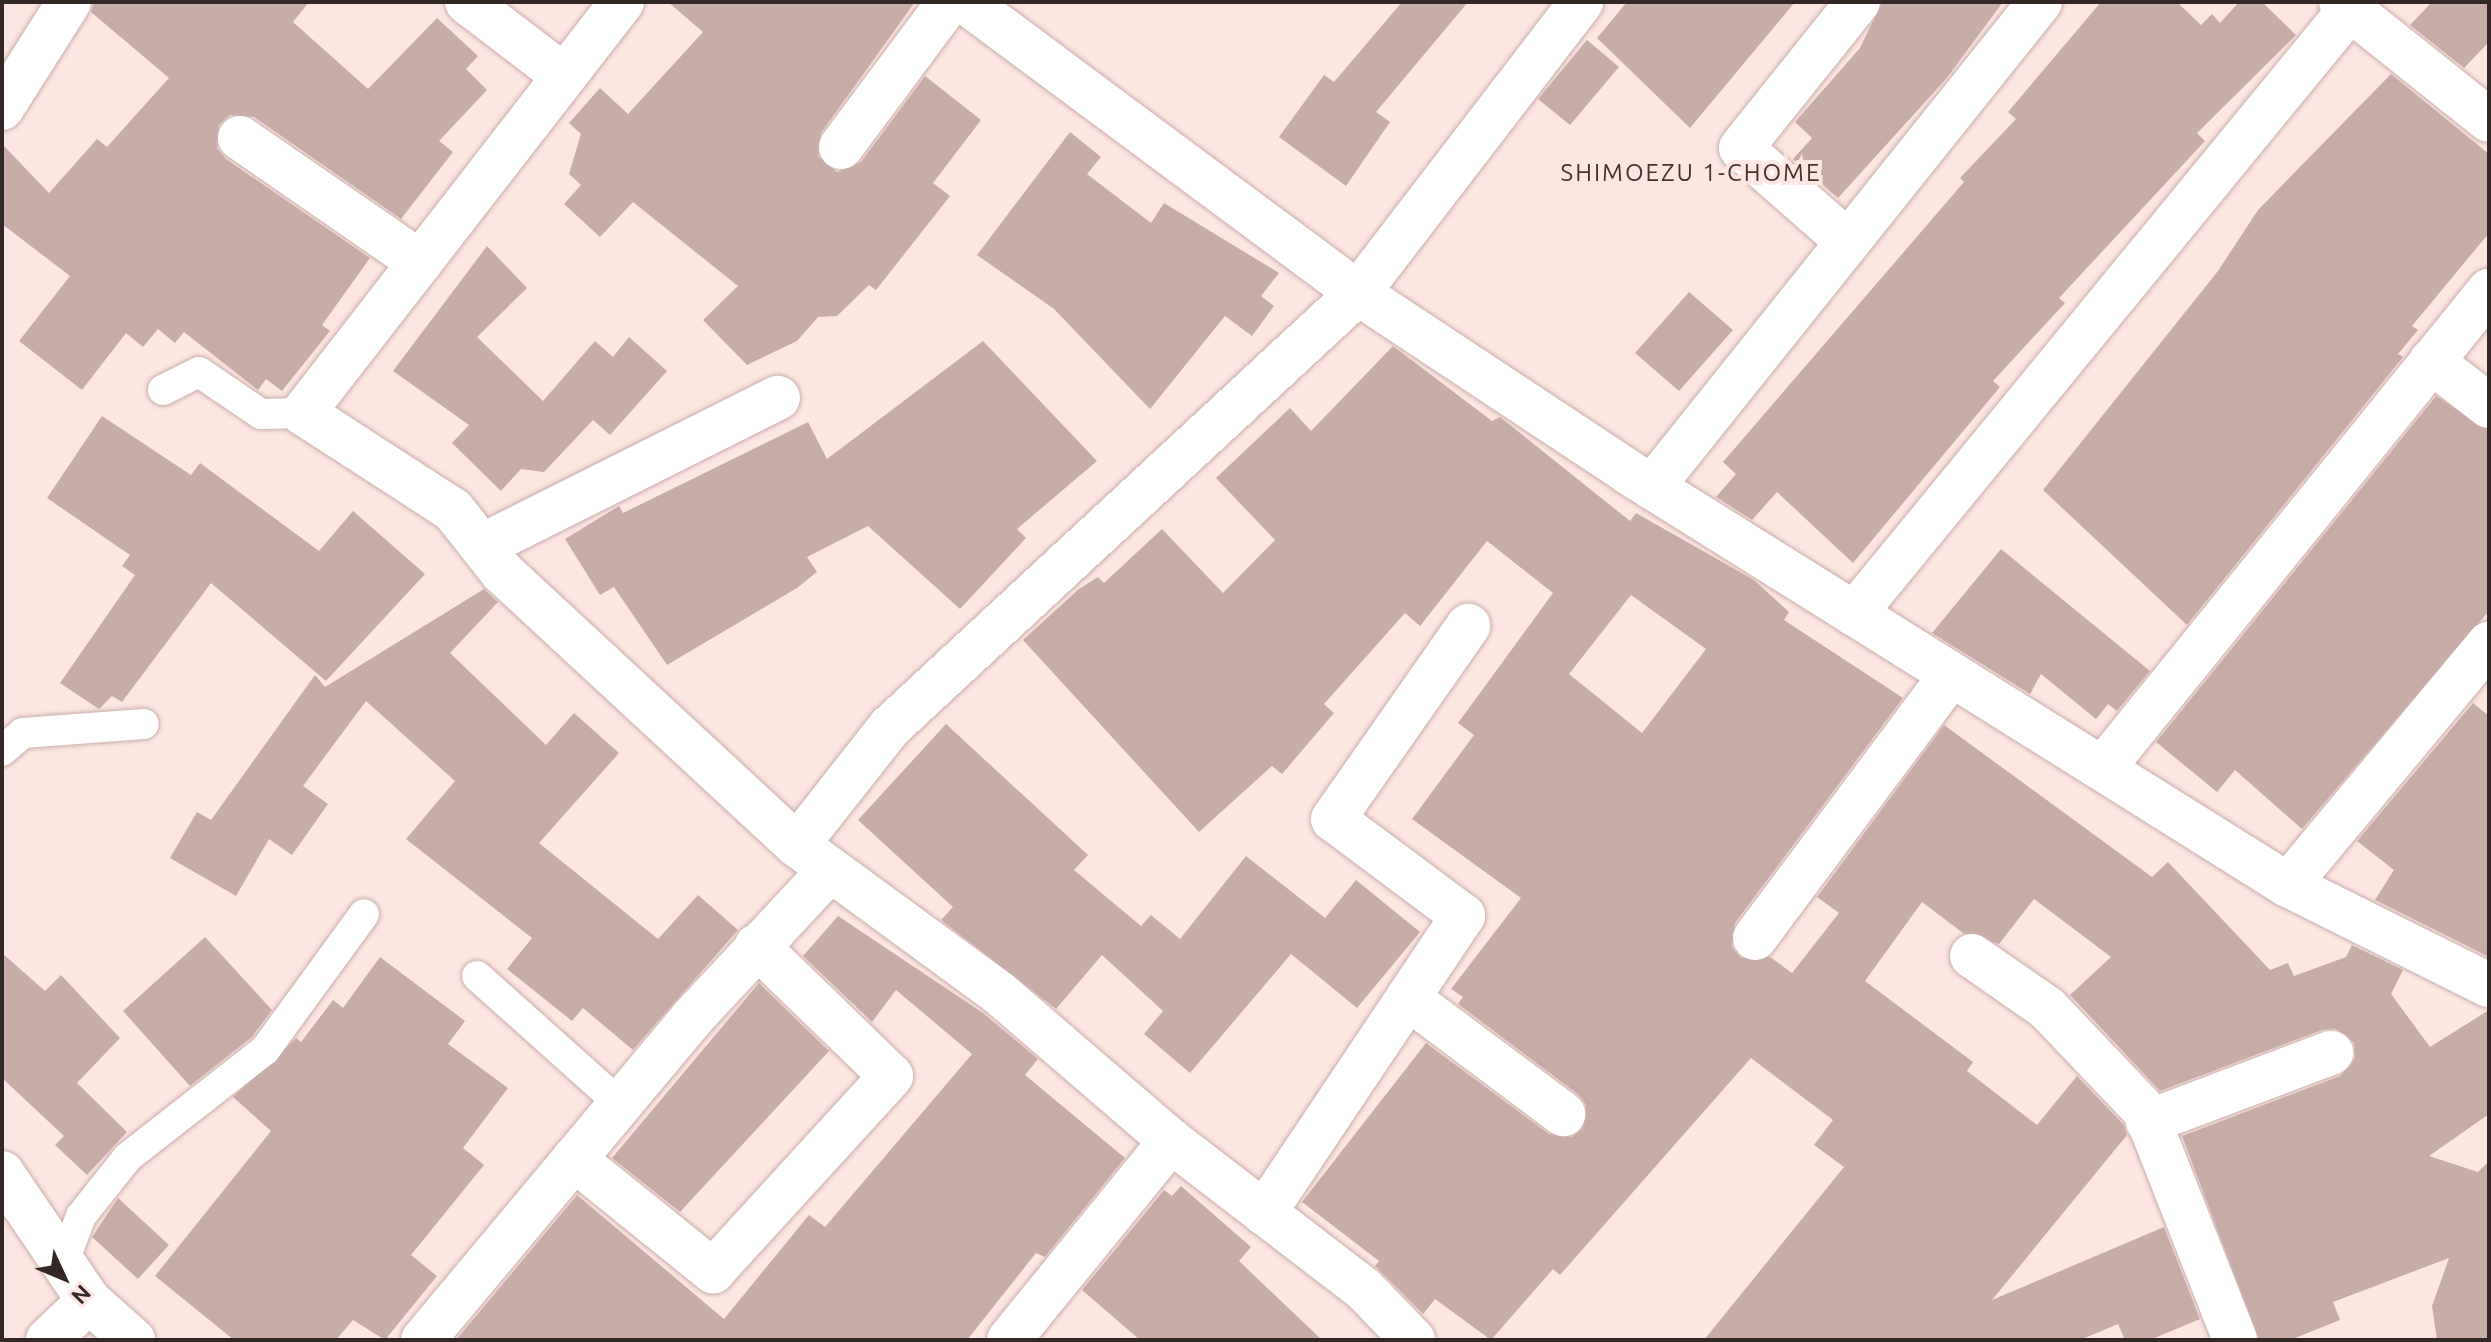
<!DOCTYPE html>
<style>
body{margin:0}
#map{position:relative;width:2491px;height:1342px;overflow:hidden;background:#fde6e2;font-family:Ubuntu,sans-serif}
div>[style]{position:absolute}
.building>*{inset:0;background:#c7aca7}
.roads{filter:drop-shadow(0 0 2px #cbafaa) drop-shadow(0 0 2px #cbafaa)}
.lane>*{height:30px;margin:-15px;padding:0 15px;transform-origin:15px;border-radius:15px;background:#fff}
.street>*{height:44px;margin:-22px;padding:0 22px;transform-origin:22px;border-radius:22px;background:#fff}
span{translate:-50% -50%;white-space:nowrap;text-align:center;line-height:1.15;-webkit-text-stroke:8px #fde6e2;paint-order:stroke}
.neighbourhood-label{font-size:24px;color:#48322e;letter-spacing:2px}
.frame{position:absolute;inset:0;border:4px solid #332826;pointer-events:none}
.north{position:absolute;left:24px;top:1238px;width:80px;height:80px;-webkit-text-stroke:6px #fde6e2;paint-order:stroke;rotate:134deg;font-size:22px;font-weight:700;line-height:32px;text-align:center;color:#332826}
.north::after{content:'';display:block;margin:auto;width:28px;height:36px;background:#332826;clip-path:polygon(50% 0,100% 100%,50% 72%,0 100%)}
</style>
<div id="map">
<div class="building">
<i style="clip-path:polygon(94px 2px,309px 2px,293px 22px,368px 89px,437px 18px,478px 56px,466px 69px,487px 90px,439px 141px,453px 152px,401px 219px,254px 117px,230px 115px,219px 125px,217px 148px,226px 159px,370px 258px,322px 325px,330px 331px,282px 391px,266px 379px,258px 390px,184px 332px,175px 343px,158px 329px,143px 347px,126px 333px,82px 390px,19px 341px,70px 276px,2px 224px,2px 144px,49px 193px,97px 139px,107px 147px,169px 78px,91px 12px)"></i>
<i style="clip-path:polygon(668px 2px,915px 2px,821px 133px,818px 156px,837px 172px,861px 162px,925px 76px,981px 120px,933px 183px,950px 196px,876px 290px,869px 285px,837px 316px,818px 317px,797px 341px,747px 365px,703px 320px,738px 286px,633px 202px,600px 237px,564px 204px,581px 185px,569px 174px,581px 134px,569px 123px,600px 88px,628px 114px,703px 32px)"></i>
<i style="clip-path:polygon(1402px 2px,1468px 2px,1376px 112px,1390px 122px,1346px 186px,1279px 137px,1324px 75px,1334px 82px)"></i>
<i style="clip-path:polygon(1627px 2px,1795px 2px,1690px 128px,1597px 38px)"></i>
<i style="clip-path:polygon(1882px 2px,2003px 2px,1946px 79px,1838px 198px,1793px 159px,1812px 138px,1795px 122px,1860px 48px)"></i>
<i style="clip-path:polygon(2101px 2px,2177px 2px,2201px 25px,2212px 14px,2220px 23px,2239px 2px,2262px 2px,2296px 35px,2197px 133px,2205px 141px,2059px 298px,2065px 303px,1993px 381px,2000px 387px,1853px 563px,1777px 492px,1752px 520px,1716px 497px,1736px 474px,1723px 462px,1964px 182px,1960px 178px,2016px 119px,2008px 112px)"></i>
<i style="clip-path:polygon(2432px 2px,2489px 2px,2489px 42px,2464px 68px,2410px 25px)"></i>
<i style="clip-path:polygon(1587px 40px,1619px 67px,1570px 125px,1538px 99px)"></i>
<i style="clip-path:polygon(2391px 74px,2489px 154px,2489px 233px,2412px 326px,2418px 330px,2398px 354px,2403px 357px,2187px 625px,2043px 490px,2218px 271px,2258px 210px)"></i>
<i style="clip-path:polygon(1070px 132px,1101px 157px,1087px 174px,1151px 223px,1164px 203px,1279px 273px,1261px 296px,1274px 306px,1252px 336px,1225px 316px,1150px 409px,1054px 309px,977px 255px)"></i>
<i style="clip-path:polygon(487px 246px,527px 288px,477px 337px,543px 401px,595px 341px,613px 357px,629px 337px,667px 371px,610px 435px,593px 420px,544px 472px,521px 469px,501px 491px,452px 443px,469px 425px,393px 371px)"></i>
<i style="clip-path:polygon(1689px 292px,1733px 330px,1679px 391px,1635px 353px)"></i>
<i style="clip-path:polygon(983px 341px,1097px 461px,1017px 529px,1026px 538px,960px 609px,868px 526px,807px 557px,817px 572px,797px 588px,667px 665px,614px 587px,600px 595px,565px 539px,619px 506px,623px 513px,808px 422px,827px 459px)"></i>
<i style="clip-path:polygon(evenodd,1393px 346px,1492px 421px,1500px 417px,1630px 521px,1636px 513px,1754px 580px,1789px 612px,1784px 620px,1903px 698px,1735px 923px,1732px 947px,1741px 958px,1770px 957px,1792px 973px,1839px 913px,1817px 897px,1944px 725px,2152px 877px,2168px 862px,2270px 970px,2288px 963px,2294px 976px,2346px 957px,2352px 945px,2403px 970px,2391px 994px,2430px 1047px,2489px 1010px,2489px 1114px,2429px 1156px,2478px 1172px,2489px 1161px,2489px 1340px,2437px 1340px,2432px 1306px,2449px 1258px,2333px 1302px,2340px 1320px,2290px 1340px,2259px 1340px,2182px 1136px,2340px 1076px,2355px 1058px,2354px 1043px,2336px 1029px,2322px 1030px,2160px 1091px,2070px 995px,2111px 957px,2034px 899px,1999px 944px,1963px 933px,1922px 902px,1865px 981px,1973px 1062px,1967px 1071px,2037px 1125px,2077px 1076px,2124px 1125px,2127px 1135px,1992px 1300px,2164px 1227px,2200px 1319px,2150px 1340px,2125px 1340px,2118px 1324px,2080px 1340px,1704px 1340px,1844px 1167px,1814px 1145px,1833px 1120px,1751px 1058px,1560px 1275px,1553px 1269px,1491px 1340px,1435px 1299px,1423px 1314px,1375px 1266px,1379px 1261px,1302px 1202px,1426px 1043px,1549px 1134px,1572px 1137px,1583px 1128px,1586px 1105px,1579px 1095px,1458px 1004px,1463px 997px,1451px 989px,1521px 898px,1412px 819px,1474px 735px,1458px 723px,1553px 593px,1487px 541px,1420px 626px,1405px 613px,1324px 704px,1334px 713px,1282px 774px,1272px 766px,1199px 832px,1023px 640px,1079px 589px,1098px 577px,1104px 583px,1162px 529px,1223px 593px,1275px 540px,1216px 478px,1290px 408px,1311px 431px,1393px 346px,1631px 595px,1706px 649px,1642px 733px,1569px 674px,1631px 595px)"></i>
<i style="clip-path:polygon(2436px 396px,2489px 430px,2489px 611px,2302px 829px,2235px 770px,2217px 792px,2156px 742px)"></i>
<i style="clip-path:polygon(102px 416px,191px 475px,200px 463px,319px 551px,353px 511px,425px 574px,326px 681px,211px 583px,122px 702px,112px 696px,99px 709px,60px 683px,135px 575px,122px 566px,130px 555px,47px 498px)"></i>
<i style="clip-path:polygon(2001px 549px,2150px 671px,2117px 711px,2108px 704px,2096px 719px,2041px 674px,2030px 694px,1932px 633px)"></i>
<i style="clip-path:polygon(484px 589px,498px 602px,450px 653px,546px 745px,574px 713px,619px 753px,539px 843px,658px 939px,698px 895px,738px 930px,633px 1050px,583px 1008px,572px 1021px,507px 969px,532px 938px,406px 839px,455px 781px,366px 701px,303px 786px,328px 804px,292px 855px,269px 839px,236px 896px,170px 858px,197px 812px,211px 820px,315px 675px,325px 687px)"></i>
<i style="clip-path:polygon(2473px 703px,2489px 716px,2489px 957px,2375px 900px,2394px 870px,2357px 841px)"></i>
<i style="clip-path:polygon(946px 724px,1088px 855px,1074px 870px,1141px 926px,1151px 915px,1180px 939px,1246px 856px,1325px 918px,1356px 880px,1420px 932px,1357px 1008px,1291px 954px,1190px 1073px,1144px 1034px,1163px 1011px,1102px 955px,1056px 1009px,941px 920px,953px 907px,858px 820px)"></i>
<i style="clip-path:polygon(838px 916px,983px 1013px,1038px 1059px,1025px 1075px,1125px 1158px,1045px 1257px,1036px 1253px,967px 1340px,456px 1340px,577px 1195px,724px 1319px,809px 1215px,825px 1227px,972px 1054px,896px 990px,872px 1022px,803px 956px)"></i>
<i style="clip-path:polygon(205px 937px,272px 1010px,252px 1037px,190px 1086px,123px 1011px)"></i>
<i style="clip-path:polygon(2px 953px,45px 991px,61px 975px,120px 1038px,77px 1083px,127px 1132px,87px 1175px,55px 1145px,64px 1136px,2px 1078px)"></i>
<i style="clip-path:polygon(380px 957px,465px 1021px,448px 1044px,508px 1088px,463px 1148px,484px 1165px,411px 1255px,437px 1276px,385px 1340px,353px 1320px,336px 1340px,234px 1340px,155px 1276px,271px 1131px,233px 1097px,296px 1038px,301px 1042px,333px 1000px,343px 1008px)"></i>
<i style="clip-path:polygon(759px 983px,829px 1051px,680px 1212px,612px 1158px)"></i>
<i style="clip-path:polygon(1181px 1186px,1251px 1247px,1239px 1261px,1322px 1340px,1140px 1340px,1082px 1290px,1164px 1190px,1172px 1196px)"></i>
<i style="clip-path:polygon(118px 1198px,169px 1245px,138px 1279px,92px 1237px)"></i>
</div>
<div class="roads">
<div class="lane">
<i style="left:163px;top:390px;width:40px;rotate:-26.6deg"></i>
<i style="left:199px;top:372px;width:75px;rotate:34.1deg"></i>
<i style="left:261px;top:414px;width:42px;rotate:-1.4deg"></i>
<i style="left:2px;top:751px;width:28px;rotate:-41deg"></i>
<i style="left:23px;top:733px;width:121px;rotate:-4.3deg"></i>
<i style="left:477px;top:976px;width:192px;rotate:41.8deg"></i>
<i style="left:63px;top:1264px;width:51px;rotate:-69.4deg"></i>
<i style="left:81px;top:1216px;width:75px;rotate:-51.5deg"></i>
<i style="left:128px;top:1157px;width:174px;rotate:-38deg"></i>
<i style="left:265px;top:1050px;width:168px;rotate:-53.9deg"></i>
</div>
<div class="street">
<i style="left:467px;top:2px;width:122px;rotate:37.3deg"></i>
<i style="left:622px;top:2px;width:520px;rotate:127.82deg"></i>
<i style="left:303px;top:413px;width:179px;rotate:32.9deg"></i>
<i style="left:453px;top:510px;width:79px;rotate:51.7deg"></i>
<i style="left:502px;top:572px;width:402px;rotate:42.8deg"></i>
<i style="left:797px;top:845px;width:250px;rotate:36.2deg"></i>
<i style="left:999px;top:993px;width:227px;rotate:40.7deg"></i>
<i style="left:1171px;top:1141px;width:243px;rotate:37.5deg"></i>
<i style="left:1364px;top:1289px;width:71px;rotate:46.1deg"></i>
<i style="left:966px;top:2px;width:488px;rotate:36.6deg"></i>
<i style="left:1358px;top:293px;width:324px;rotate:33.5deg"></i>
<i style="left:1628px;top:472px;width:779px;rotate:32.04deg"></i>
<i style="left:2288px;top:885px;width:225px;rotate:26.5deg"></i>
<i style="left:2341px;top:2px;width:189px;rotate:38.6deg"></i>
<i style="left:2px;top:108px;width:125px;rotate:-57.7deg"></i>
<i style="left:240px;top:138px;width:219px;rotate:34.6deg"></i>
<i style="left:841px;top:147px;width:181px;rotate:-53.3deg"></i>
<i style="left:1848px;top:242px;width:142px;rotate:-138.7deg"></i>
<i style="left:1741px;top:148px;width:187px;rotate:-51.3deg"></i>
<i style="left:2431px;top:361px;width:73px;rotate:37.8deg"></i>
<i style="left:1652px;top:487px;width:621px;rotate:-51.34deg"></i>
<i style="left:482px;top:546px;width:331px;rotate:-26.6deg"></i>
<i style="left:1854px;top:614px;width:792px;rotate:-50.64deg"></i>
<i style="left:2103px;top:768px;width:614px;rotate:-51.02deg"></i>
<i style="left:797px;top:845px;width:150px;rotate:-51.8deg"></i>
<i style="left:890px;top:727px;width:638px;rotate:-42.84deg"></i>
<i style="left:1358px;top:293px;width:367px;rotate:-52.5deg"></i>
<i style="left:2288px;top:885px;width:314px;rotate:-50.2deg"></i>
<i style="left:1755px;top:938px;width:327px;rotate:-53.3deg"></i>
<i style="left:1972px;top:956px;width:91px;rotate:34.7deg"></i>
<i style="left:2047px;top:1008px;width:142px;rotate:46.4deg"></i>
<i style="left:2145px;top:1111px;width:246px;rotate:68.5deg"></i>
<i style="left:1408px;top:998px;width:194px;rotate:36.8deg"></i>
<i style="left:2148px;top:1122px;width:196px;rotate:-20.7deg"></i>
<i style="left:574px;top:1159px;width:179px;rotate:38.9deg"></i>
<i style="left:713px;top:1271px;width:264px;rotate:-47.6deg"></i>
<i style="left:891px;top:1076px;width:187px;rotate:-135.9deg"></i>
<i style="left:2px;top:1173px;width:155px;rotate:55.8deg"></i>
<i style="left:89px;top:1301px;width:59px;rotate:41.6deg"></i>
<i style="left:1264px;top:1213px;width:358px;rotate:-56.2deg"></i>
<i style="left:1463px;top:916px;width:162px;rotate:-143.3deg"></i>
<i style="left:1333px;top:819px;width:236px;rotate:-55deg"></i>
<i style="left:48px;top:1340px;width:57px;rotate:-43.6deg"></i>
<i style="left:423px;top:1340px;width:421px;rotate:-50.1deg"></i>
<i style="left:693px;top:1017px;width:200px;rotate:-47deg"></i>
<i style="left:1009px;top:1340px;width:257px;rotate:-50.9deg"></i>
</div>
</div>
<div class="neighbourhood-label">
<span style="left:1691px;top:173px">SHIMOEZU 1-CHOME</span>
</div>
<div class="frame"></div>
<div class="north">N</div>
</div>
